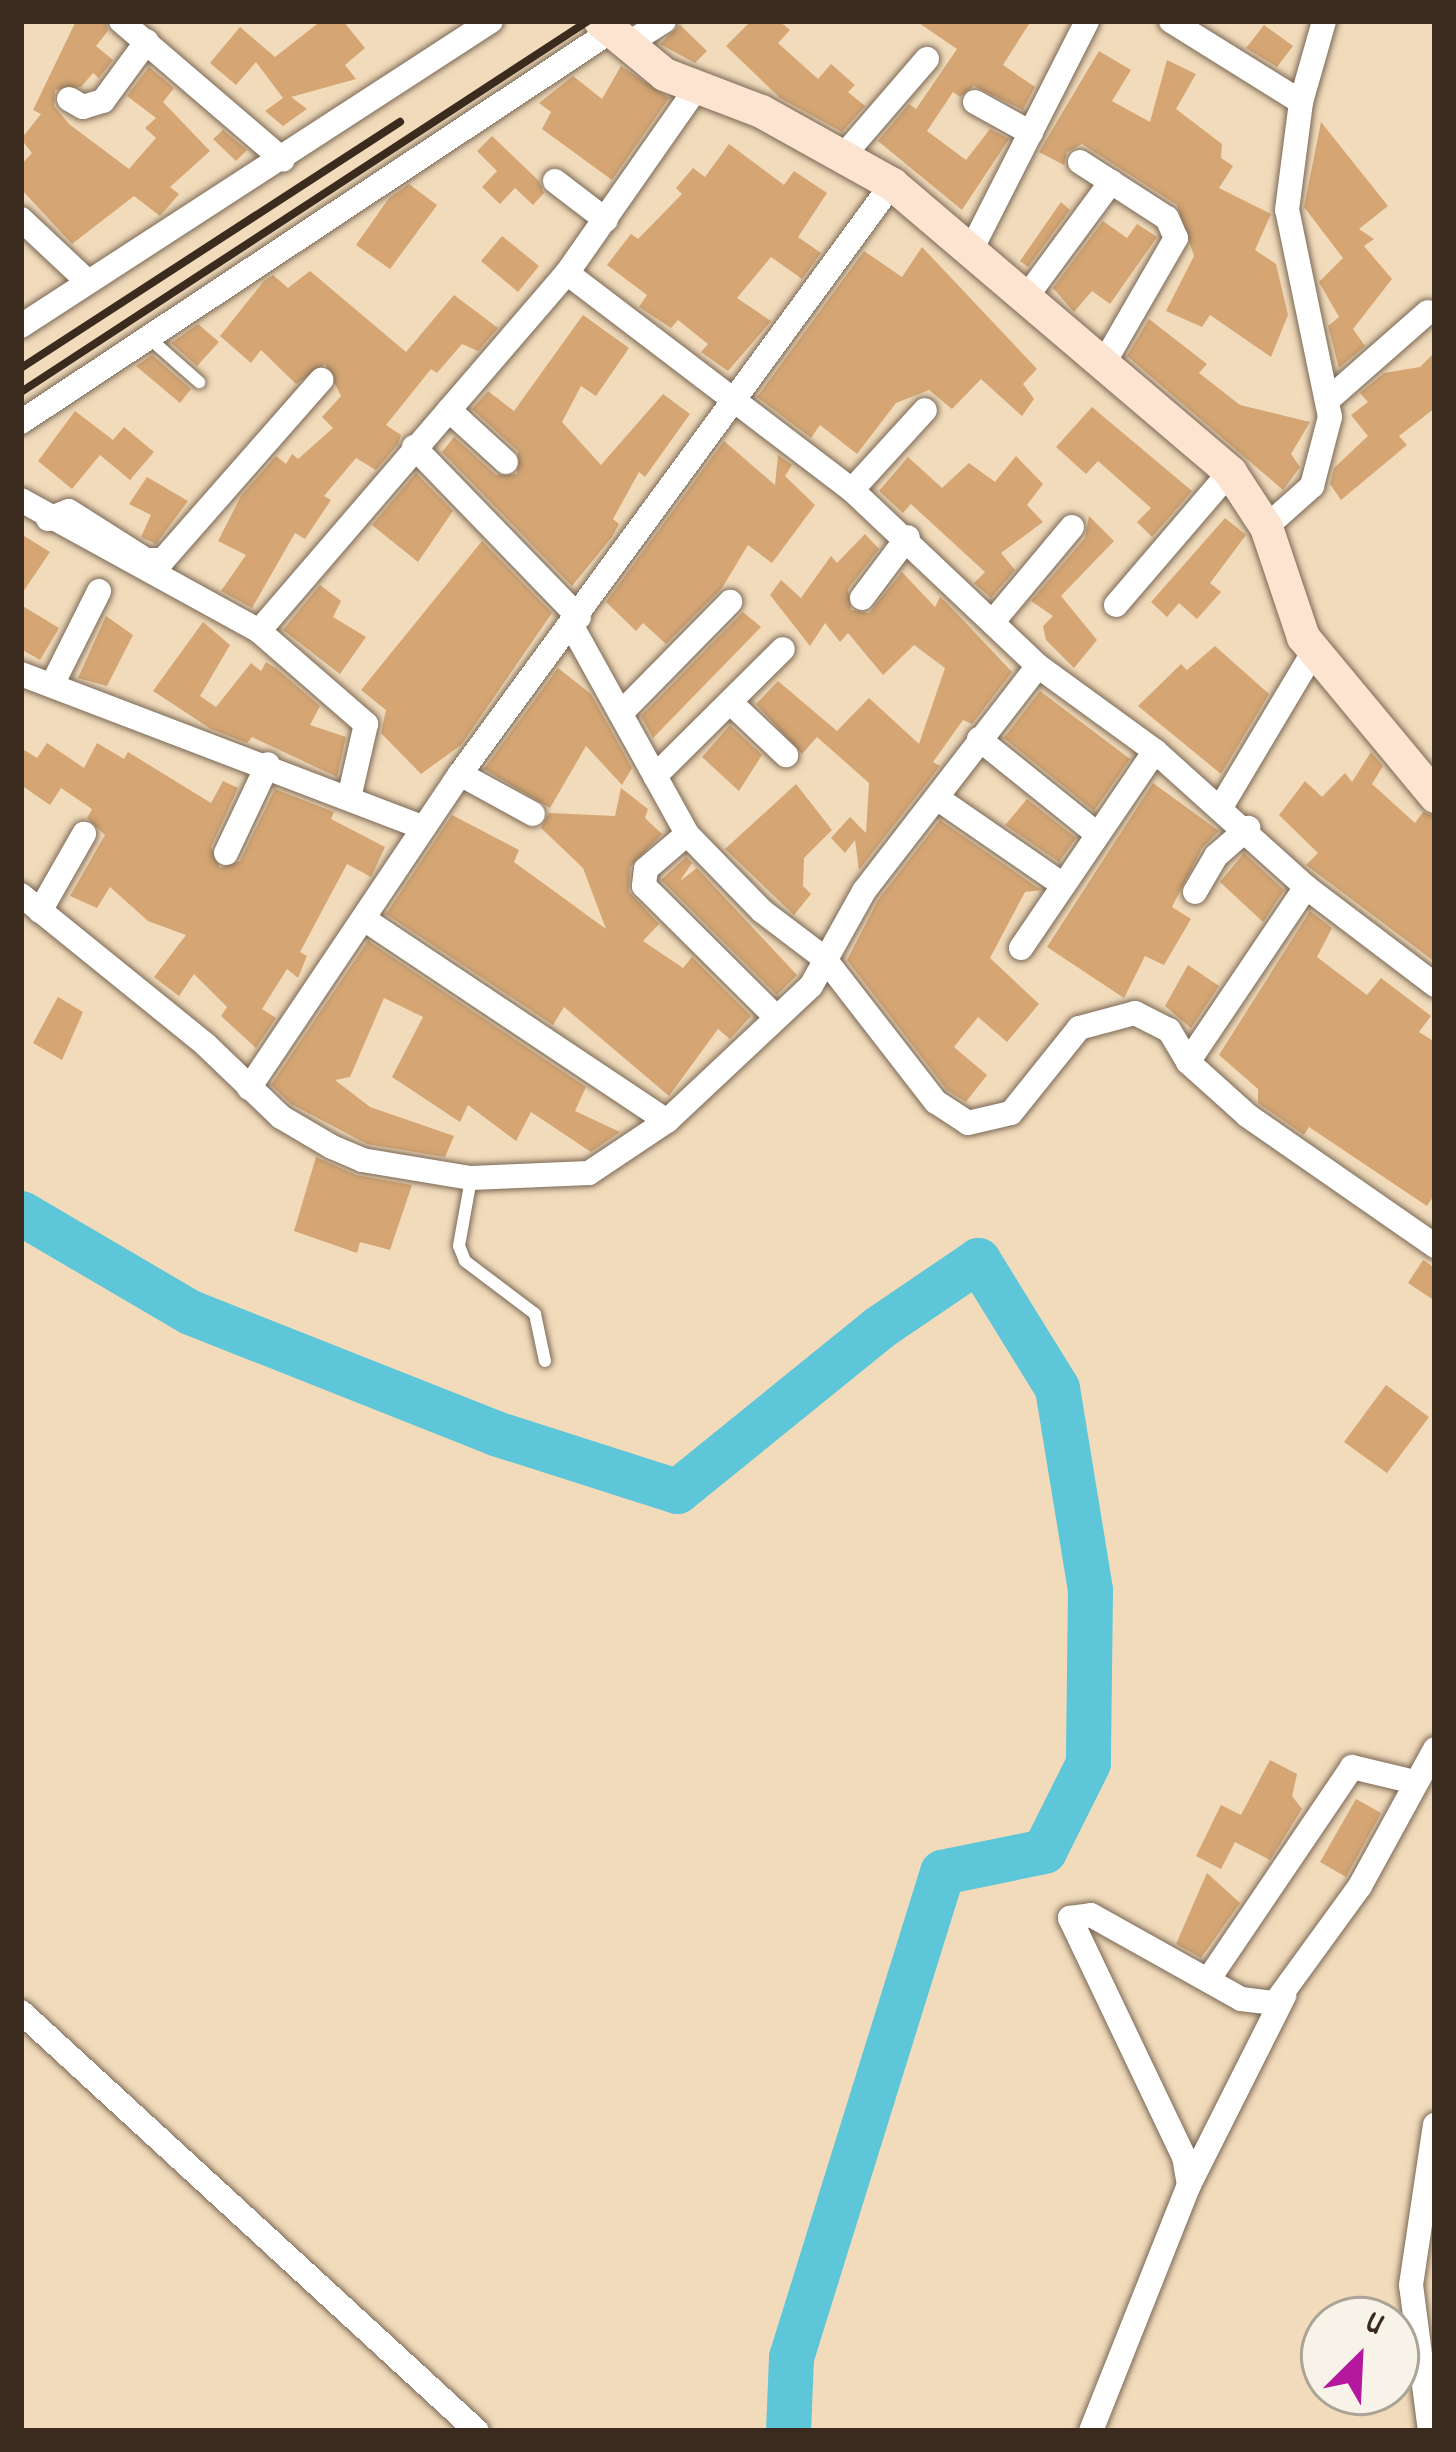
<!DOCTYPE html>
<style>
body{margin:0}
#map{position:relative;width:1456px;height:2452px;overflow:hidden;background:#f1dbbb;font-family:Dekko,sans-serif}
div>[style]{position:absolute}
.river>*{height:45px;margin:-22.5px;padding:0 22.5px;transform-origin:22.5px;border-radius:22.5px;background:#5dc6d8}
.building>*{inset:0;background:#d5a674}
.roads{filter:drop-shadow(0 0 3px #7b6855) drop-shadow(0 0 3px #7b6855)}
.lane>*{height:12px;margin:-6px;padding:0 6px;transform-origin:6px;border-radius:6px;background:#fff}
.street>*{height:24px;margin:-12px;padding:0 12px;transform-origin:12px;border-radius:12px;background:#fff}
.secondary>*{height:33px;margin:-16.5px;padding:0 16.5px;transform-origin:16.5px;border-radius:16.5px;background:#fde4d1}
.rail>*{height:8px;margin:-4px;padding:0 4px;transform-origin:4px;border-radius:4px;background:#3b2a1e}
span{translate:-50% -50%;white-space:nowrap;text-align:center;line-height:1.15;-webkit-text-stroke:12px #f7f3e8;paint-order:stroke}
.frame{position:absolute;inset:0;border:24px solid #3b2a1e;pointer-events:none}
.north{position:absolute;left:1300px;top:2296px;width:120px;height:120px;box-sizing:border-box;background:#f7f3e8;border:3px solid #aca397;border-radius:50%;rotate:24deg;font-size:33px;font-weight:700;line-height:48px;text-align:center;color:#3b2a1e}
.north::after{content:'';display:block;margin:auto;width:42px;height:54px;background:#b5179e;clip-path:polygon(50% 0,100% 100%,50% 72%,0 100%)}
</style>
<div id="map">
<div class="river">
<i style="left:21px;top:1213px;width:196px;rotate:30.4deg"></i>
<i style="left:190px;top:1312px;width:328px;rotate:21.6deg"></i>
<i style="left:495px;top:1433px;width:191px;rotate:17.7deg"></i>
<i style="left:677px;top:1491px;width:259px;rotate:-39deg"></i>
<i style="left:878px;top:1328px;width:121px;rotate:-34.2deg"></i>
<i style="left:978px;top:1260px;width:150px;rotate:58.3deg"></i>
<i style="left:1057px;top:1388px;width:205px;rotate:80.7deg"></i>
<i style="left:1090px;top:1590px;width:173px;rotate:90.7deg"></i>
<i style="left:1088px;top:1763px;width:98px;rotate:116.6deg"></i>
<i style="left:1044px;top:1851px;width:104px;rotate:168.4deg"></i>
<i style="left:942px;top:1872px;width:508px;rotate:107.29deg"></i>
<i style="left:791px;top:2357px;width:74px;rotate:92.3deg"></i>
</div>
<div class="building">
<i style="clip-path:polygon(76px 21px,105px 21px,108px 31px,96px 46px,113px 60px,99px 78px,93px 73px,81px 87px,55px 90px,54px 106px,69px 124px,129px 169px,156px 138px,145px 128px,156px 118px,127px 96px,149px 67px,174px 88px,163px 102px,210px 151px,170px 187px,179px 194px,160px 216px,134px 196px,72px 244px,21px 189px,21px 165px,32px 153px,21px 139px,41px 114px,33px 110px)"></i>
<i style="clip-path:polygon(321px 21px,343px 21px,365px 48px,345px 65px,356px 79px,291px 97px,307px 109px,283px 126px,265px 111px,283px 98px,256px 62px,236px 85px,210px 63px,240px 27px,275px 57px)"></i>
<i style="clip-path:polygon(751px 21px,779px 21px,790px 30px,778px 43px,818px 79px,831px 64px,855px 85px,848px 92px,865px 106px,842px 132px,780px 98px,726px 46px)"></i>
<i style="clip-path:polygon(916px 21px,1031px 21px,1003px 65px,1035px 87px,1023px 110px,974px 86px,960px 97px,953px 92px,927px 131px,966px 160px,990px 129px,1009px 139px,962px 210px,878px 141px,909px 104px,916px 109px,957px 49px)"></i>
<i style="clip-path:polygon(680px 25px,707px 51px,695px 63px,660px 44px)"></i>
<i style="clip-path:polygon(1264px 25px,1293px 46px,1277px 67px,1246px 48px)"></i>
<i style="clip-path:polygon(1099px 51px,1131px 70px,1112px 101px,1150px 122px,1167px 60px,1196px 74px,1176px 109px,1222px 144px,1221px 158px,1233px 166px,1219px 188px,1271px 214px,1255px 250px,1276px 264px,1288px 315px,1271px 357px,1210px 315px,1202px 327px,1166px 311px,1194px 256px,1177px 205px,1082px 144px,1067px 152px,1064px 165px,1039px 152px)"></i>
<i style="clip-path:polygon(621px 66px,669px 98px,612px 180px,542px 129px,551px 112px,539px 103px,573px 76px,602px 99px)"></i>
<i style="clip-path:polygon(1321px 122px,1388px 206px,1359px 229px,1374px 239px,1364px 246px,1392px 279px,1353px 329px,1365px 346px,1339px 368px,1328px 326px,1339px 317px,1319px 282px,1343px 258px,1304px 207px)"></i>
<i style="clip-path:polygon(223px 130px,247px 150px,236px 161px,213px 139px)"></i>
<i style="clip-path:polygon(492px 136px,539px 181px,544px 193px,533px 205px,515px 188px,500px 204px,482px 187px,497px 171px,477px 151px)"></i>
<i style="clip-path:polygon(729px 144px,784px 185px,794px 171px,827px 193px,798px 237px,821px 253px,802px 279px,771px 257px,737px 298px,771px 321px,728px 371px,701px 352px,708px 344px,678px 320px,671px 328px,639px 307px,647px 295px,607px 265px,631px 234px,638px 239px,682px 194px,676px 188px,693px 168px,705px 177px)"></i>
<i style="clip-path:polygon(409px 184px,437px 205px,390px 269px,356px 245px,389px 198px)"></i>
<i style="clip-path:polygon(1061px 202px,1070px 210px,1028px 267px,1020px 261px)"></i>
<i style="clip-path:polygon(1103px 221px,1127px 238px,1137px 224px,1157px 237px,1110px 304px,1092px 291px,1074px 312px,1053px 288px)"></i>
<i style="clip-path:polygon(502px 236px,539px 266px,518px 292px,481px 261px)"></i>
<i style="clip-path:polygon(922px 247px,1037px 369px,1023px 384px,1034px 399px,1022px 416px,981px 379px,952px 409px,929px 390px,896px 403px,857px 454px,820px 425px,811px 438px,757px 397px,864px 251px,902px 277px)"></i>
<i style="clip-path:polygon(310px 271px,406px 352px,454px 295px,498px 328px,478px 351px,462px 344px,437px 373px,431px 369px,386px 425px,401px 435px,398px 444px,376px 470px,356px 458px,324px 496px,331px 500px,305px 539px,295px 533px,252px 608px,221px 591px,246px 555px,218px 541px,241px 496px,276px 456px,286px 464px,292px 454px,298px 459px,333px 428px,322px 417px,341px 396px,325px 364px,296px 384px,261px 350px,251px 363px,220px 336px,264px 281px,273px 275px,288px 288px)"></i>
<i style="clip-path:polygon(583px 315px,629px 348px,596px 396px,581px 386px,562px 422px,601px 465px,663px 394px,690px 414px,645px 477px,639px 472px,613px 519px,619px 524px,612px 537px,572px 586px,442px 452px,454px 437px,496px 475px,517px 474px,518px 451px,472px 409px,488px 391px,514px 411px)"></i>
<i style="clip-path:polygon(1149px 319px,1207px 364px,1199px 373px,1240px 405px,1310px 422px,1291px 454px,1300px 467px,1283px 490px,1127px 356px)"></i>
<i style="clip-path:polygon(198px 324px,219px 342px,197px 366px,171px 343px)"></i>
<i style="clip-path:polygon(1435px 352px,1435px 408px,1399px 436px,1407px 445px,1341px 500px,1330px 484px,1334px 468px,1368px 436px,1351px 415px,1368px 402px,1360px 393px,1384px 373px,1420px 367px)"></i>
<i style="clip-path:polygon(152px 355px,191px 389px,180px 403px,136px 366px)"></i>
<i style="clip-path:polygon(1092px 407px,1192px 491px,1152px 537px,1137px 522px,1151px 508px,1098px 461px,1086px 474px,1056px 447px)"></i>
<i style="clip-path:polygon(75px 411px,113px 440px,124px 427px,154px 452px,130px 480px,100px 455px,72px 489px,38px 461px)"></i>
<i style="clip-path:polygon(724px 441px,775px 485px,778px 455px,792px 465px,785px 476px,815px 505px,772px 563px,748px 545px,722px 588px,666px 644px,643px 623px,636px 631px,606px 602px)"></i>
<i style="clip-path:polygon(1016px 456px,1043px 484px,1027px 505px,1043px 522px,1001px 553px,1015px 570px,991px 598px,974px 583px,985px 572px,911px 504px,903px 513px,879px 491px,908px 457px,942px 488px,969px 463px,995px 482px)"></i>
<i style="clip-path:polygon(416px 473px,453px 511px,418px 562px,372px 525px)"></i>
<i style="clip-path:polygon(147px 477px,188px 501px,156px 544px,141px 537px,151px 515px,129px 504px)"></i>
<i style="clip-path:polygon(1089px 516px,1114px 541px,1061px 596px,1097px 640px,1074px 668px,1046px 640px,1043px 626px,1053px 616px,1031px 601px,1085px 538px)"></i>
<i style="clip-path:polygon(1225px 518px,1246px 535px,1210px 583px,1221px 592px,1197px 619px,1179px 603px,1167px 617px,1151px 602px)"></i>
<i style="clip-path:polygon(21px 534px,50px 552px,21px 595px)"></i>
<i style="clip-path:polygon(865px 534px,879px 549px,848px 589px,851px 610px,869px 613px,902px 572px,935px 607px,940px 597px,947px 603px,1012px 672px,972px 724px,963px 720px,933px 762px,940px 766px,859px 870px,855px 840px,845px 853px,831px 838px,850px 817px,866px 833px,869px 783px,817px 737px,802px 754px,756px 704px,778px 681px,837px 731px,869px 698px,919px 744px,945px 668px,914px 645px,883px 675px,848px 633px,840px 642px,825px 623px,810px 646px,770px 595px,781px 580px,801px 598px,831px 556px,837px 563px)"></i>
<i style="clip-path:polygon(482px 541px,552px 613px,461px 745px,421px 774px,381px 733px,386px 710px,361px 690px)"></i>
<i style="clip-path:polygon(320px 585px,341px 601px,333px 617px,366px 637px,340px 674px,283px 630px)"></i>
<i style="clip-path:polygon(21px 605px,59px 628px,40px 660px,21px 649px)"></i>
<i style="clip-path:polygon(743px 612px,761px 627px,653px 738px,641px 716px)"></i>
<i style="clip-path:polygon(106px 616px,133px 635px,107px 686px,78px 678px)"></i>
<i style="clip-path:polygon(203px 622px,230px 645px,200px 696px,216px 707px,251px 663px,261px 671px,266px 662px,277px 669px,320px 706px,310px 725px,346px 737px,337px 777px,252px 737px,247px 743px,211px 729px,153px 691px)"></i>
<i style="clip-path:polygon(1215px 646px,1269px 694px,1221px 774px,1138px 706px,1181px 664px,1187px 670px)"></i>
<i style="clip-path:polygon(558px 668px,591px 694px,632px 768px,622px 785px,586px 746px,550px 808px,484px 769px)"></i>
<i style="clip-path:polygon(1040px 691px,1130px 759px,1094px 811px,1004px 738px)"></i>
<i style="clip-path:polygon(730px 725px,762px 755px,739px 791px,702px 757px)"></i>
<i style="clip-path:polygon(47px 743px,84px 768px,97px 743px,124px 759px,128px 752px,211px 803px,223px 781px,238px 788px,211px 847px,220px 868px,240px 861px,275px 789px,334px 812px,331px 819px,385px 847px,371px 877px,347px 864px,300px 952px,307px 956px,298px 978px,287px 969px,262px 1009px,276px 1018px,256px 1048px,221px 1016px,227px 1007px,194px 974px,179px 996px,154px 977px,186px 935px,148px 921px,110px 887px,97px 908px,70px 896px,105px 835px,87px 818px,92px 809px,61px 788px,50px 805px,21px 785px,21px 748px,37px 758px)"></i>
<i style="clip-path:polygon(1371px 752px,1383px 766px,1372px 784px,1415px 823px,1423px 812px,1435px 817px,1435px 962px,1306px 865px,1318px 853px,1279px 815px,1305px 781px,1322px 797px,1345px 773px,1352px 782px)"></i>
<i style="clip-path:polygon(1153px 783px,1219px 831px,1202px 848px,1172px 907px,1191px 919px,1164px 965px,1145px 956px,1124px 998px,1047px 947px)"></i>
<i style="clip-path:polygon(796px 784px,832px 830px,804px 858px,803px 886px,811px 894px,794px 915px,725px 849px)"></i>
<i style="clip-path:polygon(621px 788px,648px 809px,645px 818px,662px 834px,630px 867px,629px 892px,659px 924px,643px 941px,683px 968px,692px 957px,751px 1016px,730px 1039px,718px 1029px,669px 1096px,564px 1007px,553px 1025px,386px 914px,452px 815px,519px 850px,514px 862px,606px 929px,583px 868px,541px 828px,549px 813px,615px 816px)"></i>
<i style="clip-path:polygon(1027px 799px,1076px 838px,1059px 862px,1005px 825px)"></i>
<i style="clip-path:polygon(940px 820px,1041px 890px,1025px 892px,990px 958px,1039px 1004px,1007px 1042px,978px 1017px,954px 1047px,987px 1075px,966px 1102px,947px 1090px,847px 960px,878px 900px)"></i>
<i style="clip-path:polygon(1244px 853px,1284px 890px,1263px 922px,1220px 882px)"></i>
<i style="clip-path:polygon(686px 857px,692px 863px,680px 881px,697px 868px,797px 975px,777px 995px,661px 880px)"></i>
<i style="clip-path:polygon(1310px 911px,1332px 928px,1317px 957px,1367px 995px,1381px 978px,1431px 1016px,1419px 1032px,1435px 1042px,1435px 1194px,1427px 1206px,1309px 1127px,1304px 1135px,1258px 1103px,1258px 1089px,1219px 1055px)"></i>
<i style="clip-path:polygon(368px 941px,586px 1087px,575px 1111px,620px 1132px,591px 1152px,531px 1112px,516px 1141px,468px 1105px,460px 1122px,392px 1077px,423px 1017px,384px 998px,350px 1077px,335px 1080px,370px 1107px,454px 1136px,445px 1157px,367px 1144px,291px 1104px,271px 1085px)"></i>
<i style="clip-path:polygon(1188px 965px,1219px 986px,1191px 1028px,1165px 1006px)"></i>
<i style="clip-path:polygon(58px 997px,83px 1012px,62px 1060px,33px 1043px)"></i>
<i style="clip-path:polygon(316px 1157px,356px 1175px,412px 1185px,390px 1250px,360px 1242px,357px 1253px,294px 1231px)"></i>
<i style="clip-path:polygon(1423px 1260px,1435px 1268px,1435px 1301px,1408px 1283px)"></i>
<i style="clip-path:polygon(1386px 1385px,1429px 1417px,1387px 1473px,1344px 1442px)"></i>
<i style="clip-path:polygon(1270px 1760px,1297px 1774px,1292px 1796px,1302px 1809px,1270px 1860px,1235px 1842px,1221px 1869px,1196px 1856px,1221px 1805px,1241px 1815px)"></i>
<i style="clip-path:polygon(1356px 1799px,1381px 1813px,1346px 1877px,1320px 1862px)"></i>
<i style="clip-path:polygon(1207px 1873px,1240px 1903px,1201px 1958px,1176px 1944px)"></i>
</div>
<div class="roads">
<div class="lane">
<i style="left:149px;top:338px;width:67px;rotate:41.3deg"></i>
<i style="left:471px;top:1179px;width:68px;rotate:100.2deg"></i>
<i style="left:459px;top:1246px;width:16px;rotate:68deg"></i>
<i style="left:465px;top:1261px;width:88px;rotate:37.1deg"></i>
<i style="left:535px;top:1314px;width:48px;rotate:78deg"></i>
</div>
<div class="street">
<i style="left:121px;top:21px;width:213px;rotate:40.6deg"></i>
<i style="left:1171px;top:21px;width:153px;rotate:31.9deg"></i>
<i style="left:626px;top:45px;width:45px;rotate:-32.3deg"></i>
<i style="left:69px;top:99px;width:16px;rotate:30deg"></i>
<i style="left:83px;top:107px;width:21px;rotate:-17deg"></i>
<i style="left:103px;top:101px;width:74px;rotate:-53.7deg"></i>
<i style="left:975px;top:102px;width:64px;rotate:29deg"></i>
<i style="left:844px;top:155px;width:127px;rotate:-49.2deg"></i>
<i style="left:1080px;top:162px;width:103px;rotate:32.8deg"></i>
<i style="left:1167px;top:218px;width:22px;rotate:66deg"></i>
<i style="left:1176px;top:238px;width:148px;rotate:120deg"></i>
<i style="left:555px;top:181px;width:64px;rotate:37.4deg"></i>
<i style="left:21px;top:219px;width:92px;rotate:43.2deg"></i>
<i style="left:970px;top:252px;width:259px;rotate:-63.1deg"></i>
<i style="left:567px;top:273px;width:358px;rotate:37.3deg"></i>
<i style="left:852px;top:490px;width:256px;rotate:43.4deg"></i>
<i style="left:1038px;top:666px;width:145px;rotate:36deg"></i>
<i style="left:1155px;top:751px;width:203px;rotate:42deg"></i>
<i style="left:1306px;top:887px;width:162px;rotate:37.2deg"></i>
<i style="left:1027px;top:296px;width:142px;rotate:-53.6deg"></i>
<i style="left:21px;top:326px;width:560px;rotate:-32.98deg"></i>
<i style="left:1330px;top:398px;width:130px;rotate:-41.3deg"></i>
<i style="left:449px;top:410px;width:77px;rotate:42.4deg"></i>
<i style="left:21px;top:422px;width:708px;rotate:-33.53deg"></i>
<i style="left:414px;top:447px;width:237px;rotate:45.9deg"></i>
<i style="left:852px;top:490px;width:108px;rotate:-47.6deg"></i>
<i style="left:21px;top:500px;width:272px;rotate:28.8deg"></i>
<i style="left:259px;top:631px;width:472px;rotate:-49.3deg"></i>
<i style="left:567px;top:273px;width:225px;rotate:-55deg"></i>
<i style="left:48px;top:519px;width:22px;rotate:-21deg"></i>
<i style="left:69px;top:511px;width:91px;rotate:32.5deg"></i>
<i style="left:146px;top:560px;width:17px"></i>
<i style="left:163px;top:560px;width:240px;rotate:-48.7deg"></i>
<i style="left:1266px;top:527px;width:62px;rotate:-41.7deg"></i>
<i style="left:1312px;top:486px;width:71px;rotate:-75.4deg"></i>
<i style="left:1330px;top:417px;width:211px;rotate:-101.7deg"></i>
<i style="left:1287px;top:210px;width:109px;rotate:-82.6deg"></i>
<i style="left:1301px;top:102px;width:84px;rotate:-74.1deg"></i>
<i style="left:862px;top:598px;width:76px;rotate:-53deg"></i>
<i style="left:1116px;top:605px;width:175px;rotate:-49.4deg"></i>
<i style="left:995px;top:619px;width:120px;rotate:-50.1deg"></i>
<i style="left:573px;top:628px;width:235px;rotate:61deg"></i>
<i style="left:687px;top:834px;width:107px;rotate:45.8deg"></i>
<i style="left:762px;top:911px;width:78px;rotate:37.2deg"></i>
<i style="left:259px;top:631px;width:142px;rotate:41deg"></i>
<i style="left:366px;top:724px;width:72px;rotate:102.9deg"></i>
<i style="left:21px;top:674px;width:431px;rotate:20.9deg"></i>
<i style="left:52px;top:685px;width:105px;rotate:-63.4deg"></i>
<i style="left:731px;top:703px;width:76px;rotate:43.4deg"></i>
<i style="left:623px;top:711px;width:153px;rotate:-45.5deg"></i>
<i style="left:979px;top:739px;width:150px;rotate:38.8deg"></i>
<i style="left:460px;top:774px;width:83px;rotate:28.7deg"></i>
<i style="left:655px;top:776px;width:180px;rotate:-44.8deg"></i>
<i style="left:937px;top:798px;width:153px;rotate:34.6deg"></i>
<i style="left:1221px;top:807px;width:182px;rotate:-59.2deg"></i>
<i style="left:687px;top:834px;width:54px;rotate:139.5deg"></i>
<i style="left:646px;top:869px;width:17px;rotate:97deg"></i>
<i style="left:644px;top:886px;width:187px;rotate:44.8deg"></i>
<i style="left:226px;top:853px;width:98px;rotate:-64.7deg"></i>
<i style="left:1195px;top:892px;width:42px;rotate:-59.7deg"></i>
<i style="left:1216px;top:856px;width:43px;rotate:-41.2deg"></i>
<i style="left:21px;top:895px;width:238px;rotate:39deg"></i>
<i style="left:206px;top:1045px;width:104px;rotate:43.8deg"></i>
<i style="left:281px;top:1117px;width:59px;rotate:30.5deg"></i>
<i style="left:332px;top:1147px;width:33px;rotate:23deg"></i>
<i style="left:362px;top:1160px;width:110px;rotate:9.4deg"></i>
<i style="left:471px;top:1178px;width:118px;rotate:-2.4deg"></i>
<i style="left:589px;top:1173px;width:94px;rotate:-33.7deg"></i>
<i style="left:667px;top:1121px;width:197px;rotate:-43.2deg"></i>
<i style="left:811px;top:986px;width:109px;rotate:-60.8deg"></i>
<i style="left:864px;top:891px;width:284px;rotate:-52.3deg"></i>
<i style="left:40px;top:911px;width:89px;rotate:-60.3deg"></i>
<i style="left:364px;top:919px;width:364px;rotate:33.7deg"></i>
<i style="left:1021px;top:948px;width:238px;rotate:-55.8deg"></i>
<i style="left:828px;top:963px;width:176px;rotate:52.2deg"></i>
<i style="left:936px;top:1102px;width:38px;rotate:33deg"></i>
<i style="left:968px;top:1123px;width:44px;rotate:-13.1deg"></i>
<i style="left:1011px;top:1113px;width:109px;rotate:-51.3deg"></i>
<i style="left:1079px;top:1028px;width:58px;rotate:-15deg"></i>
<i style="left:1135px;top:1013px;width:38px;rotate:27deg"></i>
<i style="left:1169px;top:1030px;width:37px;rotate:59deg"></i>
<i style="left:1188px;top:1062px;width:81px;rotate:42deg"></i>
<i style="left:1248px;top:1116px;width:228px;rotate:34.8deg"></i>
<i style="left:1188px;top:1062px;width:211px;rotate:-56deg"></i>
<i style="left:249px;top:1088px;width:378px;rotate:-56.1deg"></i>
<i style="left:460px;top:774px;width:731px;rotate:-53.79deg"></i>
<i style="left:1208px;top:1980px;width:257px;rotate:-55.9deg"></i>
<i style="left:1352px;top:1767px;width:65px;rotate:13.4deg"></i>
<i style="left:21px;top:2012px;width:619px;rotate:42.58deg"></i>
<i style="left:1189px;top:2185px;width:212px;rotate:-63.3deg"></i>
<i style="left:1091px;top:2431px;width:265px;rotate:-68.3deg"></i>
<i style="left:1189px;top:2185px;width:28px;rotate:-100deg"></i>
<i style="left:1184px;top:2157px;width:265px;rotate:-115.5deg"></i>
<i style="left:1070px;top:1918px;width:21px;rotate:-8deg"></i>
<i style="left:1091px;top:1915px;width:172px;rotate:29.2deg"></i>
<i style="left:1241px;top:1999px;width:34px;rotate:7deg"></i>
<i style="left:1275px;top:2003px;width:145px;rotate:-54deg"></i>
<i style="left:1360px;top:1886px;width:156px;rotate:-61.3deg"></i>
<i style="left:1430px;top:2431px;width:147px;rotate:-97.4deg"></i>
<i style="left:1411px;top:2285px;width:162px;rotate:-81.5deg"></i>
</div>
<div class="secondary">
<i style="left:600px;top:21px;width:83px;rotate:39.6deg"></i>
<i style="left:664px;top:74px;width:104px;rotate:20.9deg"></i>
<i style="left:761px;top:111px;width:150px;rotate:29.1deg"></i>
<i style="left:892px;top:184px;width:444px;rotate:40.4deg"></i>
<i style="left:1230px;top:472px;width:66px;rotate:56.8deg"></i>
<i style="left:1266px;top:527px;width:116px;rotate:71.4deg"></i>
<i style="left:1303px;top:637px;width:207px;rotate:50.3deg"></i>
</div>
</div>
<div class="rail">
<i style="left:21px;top:368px;width:452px;rotate:-33deg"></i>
<i style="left:21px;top:392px;width:678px;rotate:-33.2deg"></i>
</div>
<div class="frame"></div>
<div class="north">U</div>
</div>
